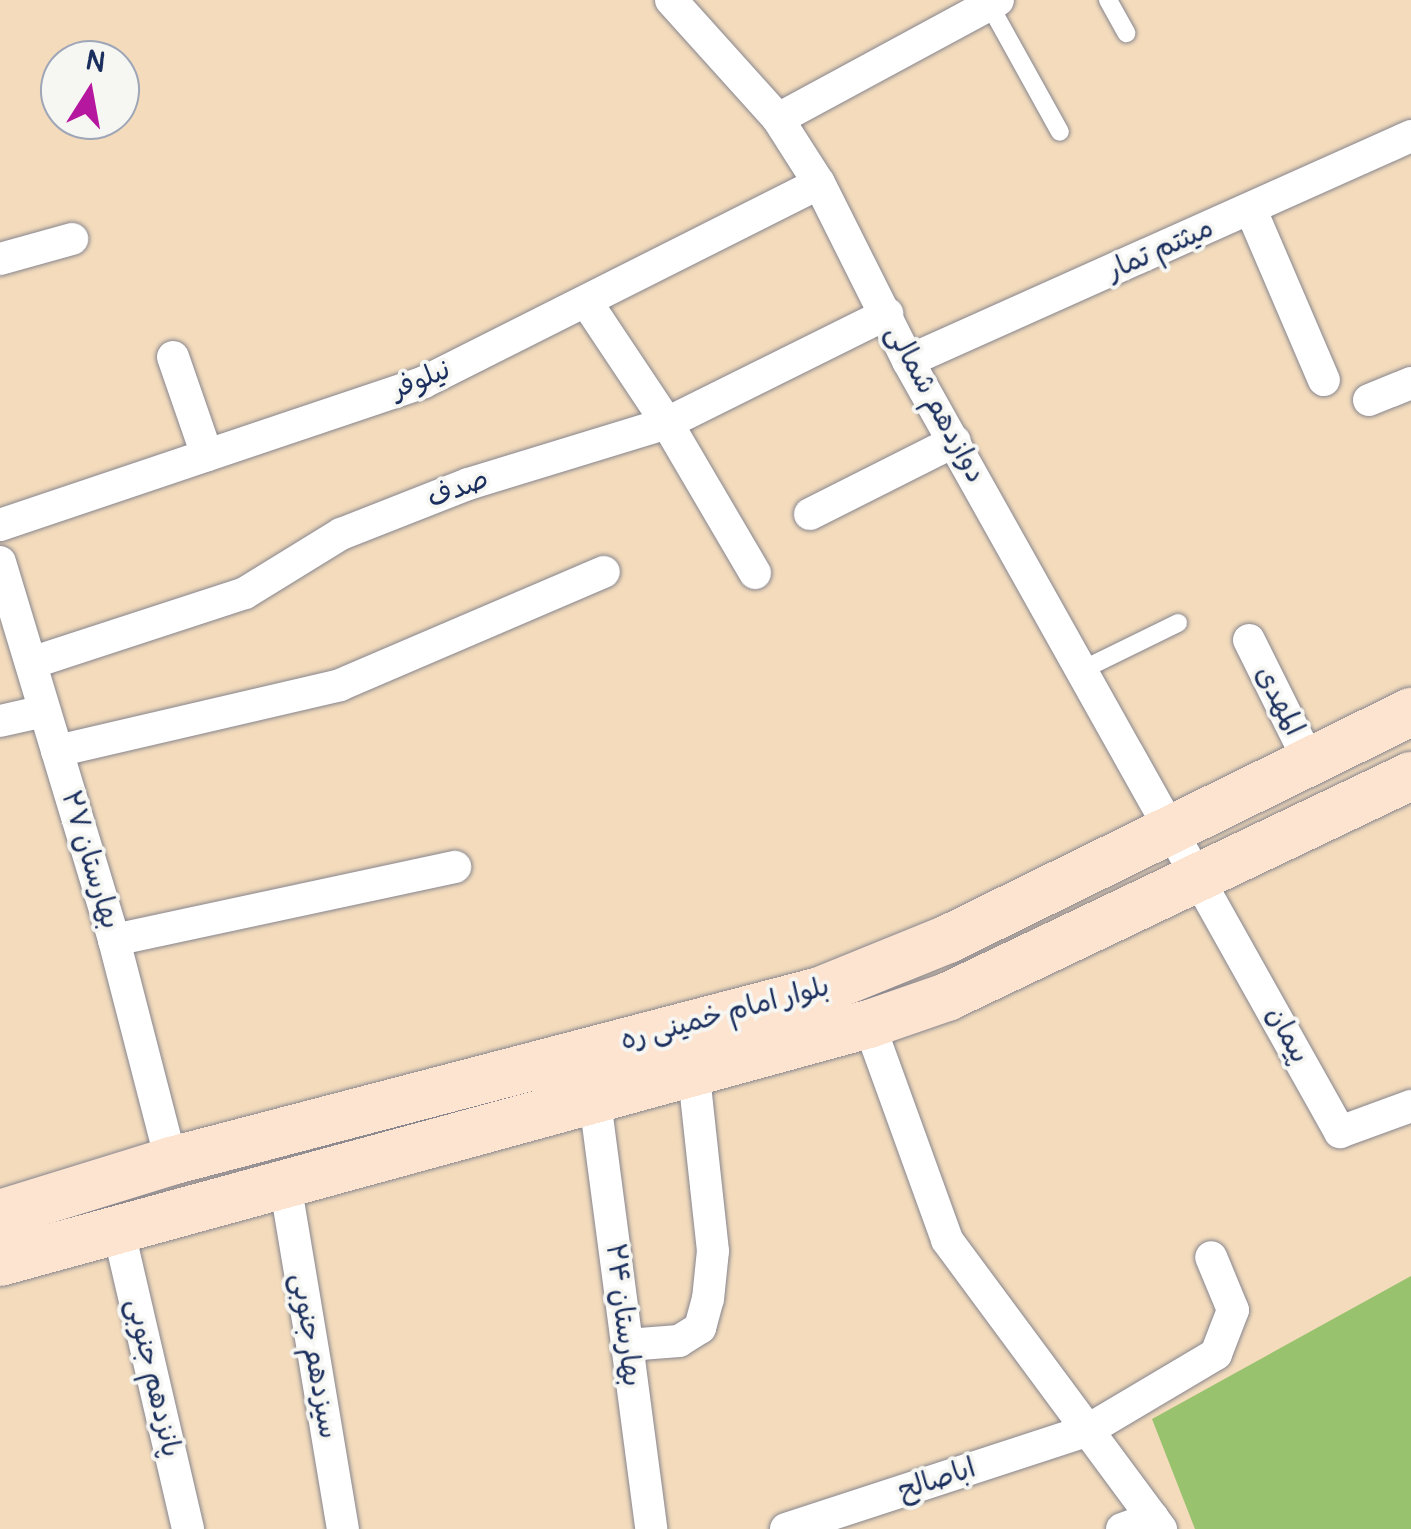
<!DOCTYPE html>
<meta charset="utf-8">
<style>
body{margin:0}
#map{position:relative;width:1411px;height:1529px;overflow:hidden;background:#f3dbbc;font-family:Pangolin,"Playpen Sans Arabic",sans-serif}
div>[style]{position:absolute}
.green>*{inset:0;background:#98c26e}
.roads{filter:drop-shadow(0 0 2px #87858d) drop-shadow(0 0 2px #87858d)}
.lane>*{height:18px;margin:-9px;padding:0 9px;transform-origin:9px;border-radius:9px;background:#fff}
.street>*{height:32px;margin:-16px;padding:0 16px;transform-origin:16px;border-radius:16px;background:#fff}
.secondary>*{height:48px;margin:-24px;padding:0 24px;transform-origin:24px;border-radius:24px;background:#fde4d1}
span{translate:-50% -50%;white-space:nowrap;text-align:center;line-height:1.15;-webkit-text-stroke:8px #f6f6f2;paint-order:stroke}
.street-label{font-size:28px;color:#1b2f5e}
.north{position:absolute;left:40px;top:40px;width:100px;height:100px;box-sizing:border-box;background:#f6f6f2;border:2px solid #9ea6b7;border-radius:50%;rotate:11deg;font-size:28px;font-weight:700;line-height:40px;text-align:center;color:#1b2f5e}
.north::after{content:'';display:block;margin:auto;width:35px;height:45px;background:#b5179e;clip-path:polygon(50% 0,100% 100%,50% 72%,0 100%)}
</style>
<div id="map">
<div class="green">
<i style="clip-path:polygon(1411px 1276px,1411px 1529px,1195px 1529px,1152px 1419px)"></i>
</div>
<div class="roads">
<div class="lane">
<i style="left:1108px;top:0;width:38px;rotate:61deg"></i>
<i style="left:989px;top:4px;width:146px;rotate:61deg"></i>
<i style="left:1082px;top:670px;width:107px;rotate:-26.1deg"></i>
</div>
<div class="street">
<i style="left:671px;top:0;width:160px;rotate:48deg"></i>
<i style="left:778px;top:119px;width:76px;rotate:57.4deg"></i>
<i style="left:819px;top:183px;width:199px;rotate:63.4deg"></i>
<i style="left:908px;top:361px;width:884px;rotate:60.74deg"></i>
<i style="left:1340px;top:1132px;width:76px;rotate:-20.1deg"></i>
<i style="left:778px;top:119px;width:250px;rotate:-28.4deg"></i>
<i style="left:1251px;top:210px;width:185px;rotate:66.8deg"></i>
<i style="left:0;top:259px;width:75px;rotate:-15.5deg"></i>
<i style="left:587px;top:303px;width:144px;rotate:56.3deg"></i>
<i style="left:667px;top:423px;width:174px;rotate:59.6deg"></i>
<i style="left:173px;top:357px;width:104px;rotate:70.9deg"></i>
<i style="left:908px;top:361px;width:551px;rotate:-24.1deg"></i>
<i style="left:1369px;top:400px;width:45px;rotate:-22deg"></i>
<i style="left:810px;top:514px;width:162px;rotate:-26.7deg"></i>
<i style="left:0;top:525px;width:447px;rotate:-18.6deg"></i>
<i style="left:424px;top:382px;width:442px;rotate:-26.7deg"></i>
<i style="left:0;top:562px;width:395px;rotate:73.2deg"></i>
<i style="left:114px;top:940px;width:228px;rotate:75.5deg"></i>
<i style="left:1249px;top:640px;width:135px;rotate:63.6deg"></i>
<i style="left:31px;top:663px;width:225px;rotate:-18.1deg"></i>
<i style="left:245px;top:593px;width:113px;rotate:-31.6deg"></i>
<i style="left:341px;top:534px;width:136px;rotate:-21.5deg"></i>
<i style="left:468px;top:484px;width:208px;rotate:-17deg"></i>
<i style="left:667px;top:423px;width:246px;rotate:-26.4deg"></i>
<i style="left:0;top:721px;width:45px;rotate:-12.8deg"></i>
<i style="left:57px;top:751px;width:291px;rotate:-13.1deg"></i>
<i style="left:340px;top:685px;width:287px;rotate:-23.2deg"></i>
<i style="left:114px;top:940px;width:349px;rotate:-12.1deg"></i>
<i style="left:869px;top:1024px;width:230px;rotate:70.1deg"></i>
<i style="left:947px;top:1240px;width:360px;rotate:53.5deg"></i>
<i style="left:595px;top:1101px;width:432px;rotate:82.5deg"></i>
<i style="left:285px;top:1183px;width:351px;rotate:80.5deg"></i>
<i style="left:118px;top:1228px;width:309px;rotate:76.9deg"></i>
<i style="left:627px;top:1345px;width:52px;rotate:-4.4deg"></i>
<i style="left:679px;top:1341px;width:25px;rotate:-32deg"></i>
<i style="left:700px;top:1328px;width:30px;rotate:-75deg"></i>
<i style="left:708px;top:1299px;width:48px;rotate:-84.1deg"></i>
<i style="left:713px;top:1251px;width:177px;rotate:-96.2deg"></i>
<i style="left:786px;top:1529px;width:318px;rotate:-18.1deg"></i>
<i style="left:1088px;top:1430px;width:149px;rotate:-30.7deg"></i>
<i style="left:1216px;top:1354px;width:47px;rotate:-68.9deg"></i>
<i style="left:1233px;top:1310px;width:57px;rotate:-112.5deg"></i>
<i style="left:1122px;top:1529px;width:33px;rotate:-20deg"></i>
</div>
<div class="secondary">
<i style="left:0;top:1214px;width:179px;rotate:-17.2deg"></i>
<i style="left:171px;top:1161px;width:671px;rotate:-14.68deg"></i>
<i style="left:820px;top:991px;width:138px;rotate:-22.1deg"></i>
<i style="left:948px;top:939px;width:516px;rotate:-26.12deg"></i>
<i style="left:0;top:1262px;width:901px;rotate:-15.32deg"></i>
<i style="left:869px;top:1024px;width:83px;rotate:-19.1deg"></i>
<i style="left:947px;top:997px;width:514px;rotate:-25.47deg"></i>
</div>
</div>
<div class="street-label">
<span style="left:1160px;top:250px;rotate:-24deg">میثتم تمار</span>
<span style="left:421px;top:380px;rotate:-22deg">نیلوفر</span>
<span style="left:935px;top:404px;rotate:61deg">دوازدهم شمالی</span>
<span style="left:458px;top:489px;rotate:-20deg">صدف</span>
<span style="left:1279px;top:701px;rotate:63deg">المهدی</span>
<span style="left:90px;top:860px;rotate:73deg">بهارستان ۲۷</span>
<span style="left:725px;top:1014px;rotate:-15deg">بلوار امام خمینی ره</span>
<span style="left:1287px;top:1035px;rotate:61deg">پیمان</span>
<span style="left:623px;top:1315px;rotate:83deg">بهارستان ۲۴</span>
<span style="left:314px;top:1356px;rotate:80deg">سیزدهم جنوبی</span>
<span style="left:153px;top:1378px;rotate:77deg">پانزدهم جنوبی</span>
<span style="left:937px;top:1480px;rotate:-18deg">اباصالح</span>
</div>
<div class="north">N</div>
</div>
